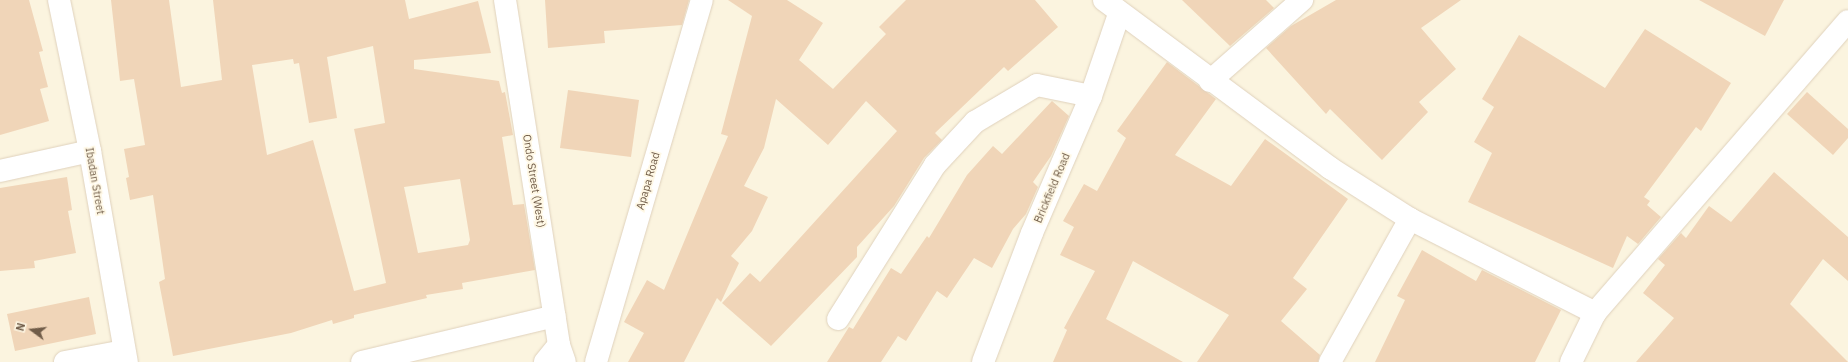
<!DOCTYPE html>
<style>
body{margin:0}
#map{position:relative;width:1848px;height:362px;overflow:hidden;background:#fbf4df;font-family:"IBM Plex Sans",sans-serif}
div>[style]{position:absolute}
.building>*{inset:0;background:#f0d5b8}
.roads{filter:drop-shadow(0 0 1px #dfd1bc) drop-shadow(0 0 1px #dfd1bc)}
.street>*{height:22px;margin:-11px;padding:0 11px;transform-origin:11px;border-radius:11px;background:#fff}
.secondary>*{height:22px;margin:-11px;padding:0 11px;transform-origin:11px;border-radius:11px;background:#fff}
span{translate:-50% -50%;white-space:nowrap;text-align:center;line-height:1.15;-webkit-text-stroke:3.5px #fff8e5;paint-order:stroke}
.street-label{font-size:11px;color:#705c48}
.north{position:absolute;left:12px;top:310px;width:40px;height:40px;-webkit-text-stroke:3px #fff8e5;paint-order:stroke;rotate:285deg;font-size:11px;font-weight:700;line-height:16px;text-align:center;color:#705c48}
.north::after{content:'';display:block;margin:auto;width:14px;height:18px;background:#705c48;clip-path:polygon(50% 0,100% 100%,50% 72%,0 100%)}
</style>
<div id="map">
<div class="building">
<i style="clip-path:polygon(0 0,29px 0,43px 51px,39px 52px,48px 87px,40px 89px,49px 121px,0 135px)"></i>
<i style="clip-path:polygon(evenodd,111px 0,169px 0,181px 87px,222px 80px,213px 0,405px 0,409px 19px,478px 1px,491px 53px,414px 60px,414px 69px,499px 81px,502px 93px,505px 92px,513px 135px,502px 137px,513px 205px,524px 204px,535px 270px,462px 283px,463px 289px,426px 295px,427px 298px,354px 315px,354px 318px,333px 324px,332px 320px,291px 333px,173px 356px,159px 282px,165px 279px,153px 195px,130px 200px,126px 178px,129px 177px,124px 149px,145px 145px,134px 79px,120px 81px,111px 0,373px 46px,385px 123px,354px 129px,386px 283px,354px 291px,313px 140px,267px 155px,252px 65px,293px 59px,294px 64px,299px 63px,309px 123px,337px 118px,327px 57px,373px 46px,111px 0,460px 179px,470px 240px,468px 245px,418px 253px,404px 187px,460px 179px)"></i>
<i style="clip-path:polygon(545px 0,689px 0,682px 25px,604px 31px,605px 43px,548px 48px)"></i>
<i style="clip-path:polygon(728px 0,787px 0,823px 23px,799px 60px,833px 89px,886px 34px,879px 27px,906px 0,1035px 0,1058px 27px,1008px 71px,1004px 67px,935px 133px,942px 140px,924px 158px,894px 206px,857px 247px,857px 257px,771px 346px,722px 303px,750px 273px,760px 282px,897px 131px,866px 101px,828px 145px,776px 99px,764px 148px,744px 186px,768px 197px,752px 231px,731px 256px,739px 263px,721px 302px,717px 298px,684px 362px,628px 362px,644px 333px,624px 322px,647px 280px,664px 290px,728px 136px,721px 134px,752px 16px)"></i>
<i style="clip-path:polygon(1182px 0,1266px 0,1274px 8px,1230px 46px)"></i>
<i style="clip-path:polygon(1336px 0,1461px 0,1421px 28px,1456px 69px,1419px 102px,1428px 112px,1382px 160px,1330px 109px,1326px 114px,1266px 48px,1291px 26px)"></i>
<i style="clip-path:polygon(1699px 0,1784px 0,1765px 36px)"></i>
<i style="clip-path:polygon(1645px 29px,1731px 83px,1701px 131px,1696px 127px,1644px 197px,1650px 201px,1647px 205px,1661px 217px,1638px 244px,1627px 236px,1613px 268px,1468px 202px,1492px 153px,1474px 142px,1494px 107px,1482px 99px,1519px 35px,1605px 88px)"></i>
<i style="clip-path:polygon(1167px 62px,1216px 99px,1175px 155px,1231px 186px,1265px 139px,1348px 199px,1293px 278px,1307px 289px,1281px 321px,1320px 355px,1318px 362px,1197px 362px,1229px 315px,1133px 261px,1106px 319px,1183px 362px,1053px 362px,1067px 330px,1064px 328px,1095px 271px,1060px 255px,1074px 227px,1063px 221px,1084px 184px,1097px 191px,1126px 138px,1117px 131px)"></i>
<i style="clip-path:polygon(568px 90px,639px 100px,631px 157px,560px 148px)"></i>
<i style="clip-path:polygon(1807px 92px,1848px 129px,1848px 138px,1833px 155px,1787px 114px)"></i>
<i style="clip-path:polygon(1052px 101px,1069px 116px,1051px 156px,1033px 182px,1038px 187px,1026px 214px,1013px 229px,992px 268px,974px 258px,947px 298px,937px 291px,906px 341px,898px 336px,881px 362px,827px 362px,849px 327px,853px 329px,891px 268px,901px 274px,927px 236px,929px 238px,967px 175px,993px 146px,1002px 154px)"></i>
<i style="clip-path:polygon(1774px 172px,1848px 237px,1848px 281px,1823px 259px,1790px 304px,1848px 362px,1636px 362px,1674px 318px,1643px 293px,1665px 265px,1658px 259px,1681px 233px,1686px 238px,1709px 206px,1731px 222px)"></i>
<i style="clip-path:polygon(67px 177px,72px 210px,68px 211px,76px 253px,34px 261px,35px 268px,0 271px,0 188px)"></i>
<i style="clip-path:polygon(1422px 250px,1476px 281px,1482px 270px,1561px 310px,1535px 362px,1375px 362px,1405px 300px,1397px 296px)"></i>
<i style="clip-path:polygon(89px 297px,96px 334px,15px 351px,7px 314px)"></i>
</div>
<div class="roads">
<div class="street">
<i style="left:59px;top:0;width:154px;rotate:78.4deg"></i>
<i style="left:90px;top:151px;width:214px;rotate:80.1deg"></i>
<i style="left:505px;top:0;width:349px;rotate:81.1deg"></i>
<i style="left:559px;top:345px;width:18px;rotate:71deg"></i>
<i style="left:1104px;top:0;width:282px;rotate:36.6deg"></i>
<i style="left:1330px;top:168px;width:95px;rotate:32.5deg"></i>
<i style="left:1410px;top:219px;width:208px;rotate:26.9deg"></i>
<i style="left:1210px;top:81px;width:123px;rotate:-41.4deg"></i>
<i style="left:0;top:171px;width:92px;rotate:-12.5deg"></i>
<i style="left:838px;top:319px;width:182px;rotate:-57.8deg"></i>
<i style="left:935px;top:165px;width:59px;rotate:-47.1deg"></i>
<i style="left:975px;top:122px;width:72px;rotate:-30.8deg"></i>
<i style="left:1037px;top:85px;width:55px;rotate:11.5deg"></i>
<i style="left:65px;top:362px;width:60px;rotate:-10.6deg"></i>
<i style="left:362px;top:362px;width:198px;rotate:-13.4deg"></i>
<i style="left:545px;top:362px;width:22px;rotate:-51deg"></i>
<i style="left:983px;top:362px;width:138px;rotate:-69.2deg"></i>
<i style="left:1032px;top:233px;width:149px;rotate:-66.7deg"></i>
<i style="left:1091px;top:96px;width:87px;rotate:-71.1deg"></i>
<i style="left:1330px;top:362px;width:164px;rotate:-60.8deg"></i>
<i style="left:1571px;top:362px;width:55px;rotate:-63.9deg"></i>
<i style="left:1595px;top:313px;width:386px;rotate:-49.1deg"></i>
</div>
<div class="secondary">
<i style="left:596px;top:362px;width:377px;rotate:-73.7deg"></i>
</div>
</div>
<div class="street-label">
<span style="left:95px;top:181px;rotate:80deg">Ibadan Street</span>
<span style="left:534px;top:181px;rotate:81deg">Ondo Street (West)</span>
<span style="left:648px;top:181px;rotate:-74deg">Apapa Road</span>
<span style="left:1052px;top:188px;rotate:-67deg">Brickfield Road</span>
</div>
<div class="north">N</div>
</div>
